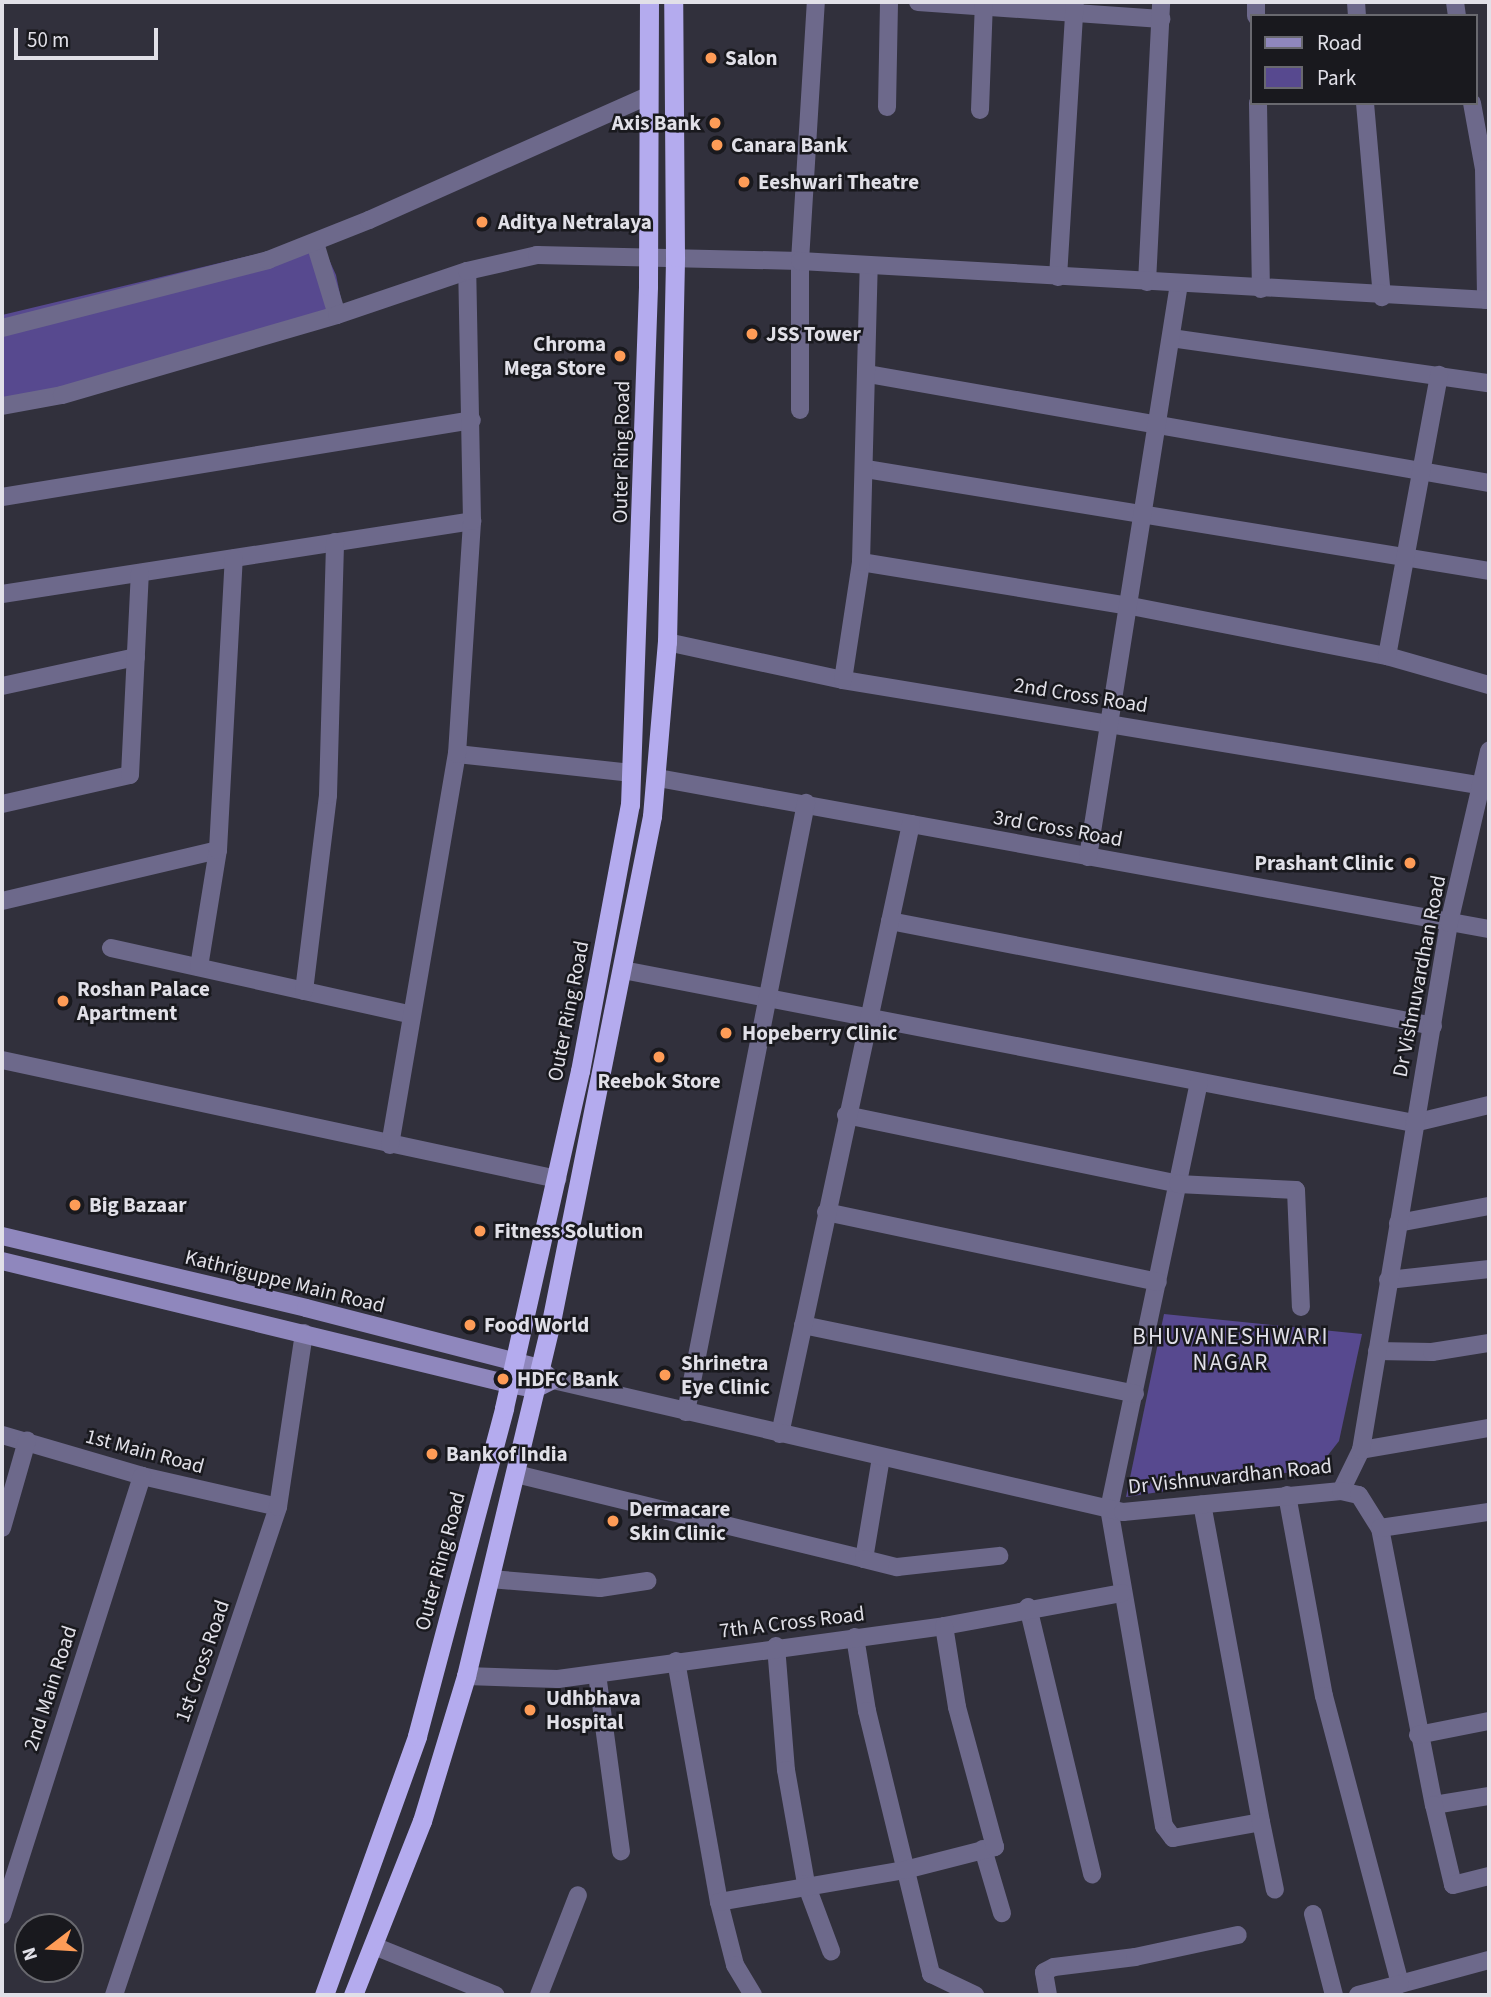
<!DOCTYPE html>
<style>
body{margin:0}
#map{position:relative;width:1491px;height:1997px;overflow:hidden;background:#31303c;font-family:"Source Sans 3",sans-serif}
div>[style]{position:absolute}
.green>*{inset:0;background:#57498f}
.minor>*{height:18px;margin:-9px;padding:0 9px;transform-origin:9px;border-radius:9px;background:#6d698b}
.tertiary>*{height:18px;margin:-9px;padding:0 9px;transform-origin:9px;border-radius:9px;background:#6d698b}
.secondary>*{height:18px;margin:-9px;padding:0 9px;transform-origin:9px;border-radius:9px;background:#8f87bd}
.trunk>*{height:19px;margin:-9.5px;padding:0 9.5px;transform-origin:9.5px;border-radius:9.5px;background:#b4abee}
.dots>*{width:19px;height:19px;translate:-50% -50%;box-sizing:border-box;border:4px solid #19191e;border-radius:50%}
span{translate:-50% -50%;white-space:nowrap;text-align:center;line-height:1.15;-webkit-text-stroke:5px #19191e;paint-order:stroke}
.poi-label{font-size:21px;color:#e1e0e8;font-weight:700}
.left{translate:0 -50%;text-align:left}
.right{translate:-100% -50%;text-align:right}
.street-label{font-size:21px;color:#e1e0e8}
.neighbourhood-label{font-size:23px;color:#e1e0e8;letter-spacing:2px}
.frame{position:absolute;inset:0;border:4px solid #e1e0e8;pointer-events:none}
.legend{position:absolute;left:1250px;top:14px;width:228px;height:91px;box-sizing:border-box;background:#19191e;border:2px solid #69696f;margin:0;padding:9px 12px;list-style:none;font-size:21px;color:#e1e0e8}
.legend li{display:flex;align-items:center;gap:14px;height:35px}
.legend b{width:35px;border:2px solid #69696f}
.north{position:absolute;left:14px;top:1913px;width:70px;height:70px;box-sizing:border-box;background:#19191e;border:2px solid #69696f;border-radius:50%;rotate:253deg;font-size:19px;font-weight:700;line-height:28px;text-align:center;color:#e1e0e8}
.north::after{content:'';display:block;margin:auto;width:24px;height:32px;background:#fe9c57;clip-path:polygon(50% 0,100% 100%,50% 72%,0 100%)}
.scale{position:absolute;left:14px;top:28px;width:144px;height:32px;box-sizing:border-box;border:4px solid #e1e0e8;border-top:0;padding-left:9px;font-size:21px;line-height:24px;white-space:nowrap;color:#e1e0e8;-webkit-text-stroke:5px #19191e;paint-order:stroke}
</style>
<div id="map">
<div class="green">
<i style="clip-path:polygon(312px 241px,326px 253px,336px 275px,341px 299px,335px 317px,2px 403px,2px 315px)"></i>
<i style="clip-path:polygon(1164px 1314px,1362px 1334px,1339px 1441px,1318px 1468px,1126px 1497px)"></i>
</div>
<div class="minor">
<i style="left:918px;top:2px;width:244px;rotate:4deg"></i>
<i style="left:1256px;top:2px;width:14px;rotate:90deg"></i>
<i style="left:1356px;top:2px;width:14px;rotate:86deg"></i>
<i style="left:1455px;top:2px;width:14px;rotate:82deg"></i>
<i style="left:1258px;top:103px;width:186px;rotate:89.1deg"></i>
<i style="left:1365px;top:103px;width:195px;rotate:85deg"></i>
<i style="left:1472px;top:103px;width:67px;rotate:79.7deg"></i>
<i style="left:1484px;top:169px;width:131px;rotate:89.1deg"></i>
<i style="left:887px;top:107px;width:105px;rotate:-88.9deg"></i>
<i style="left:980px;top:110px;width:108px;rotate:-87.9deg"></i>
<i style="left:1058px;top:277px;width:276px;rotate:-86.5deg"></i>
<i style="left:1147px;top:282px;width:280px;rotate:-87.1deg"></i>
<i style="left:1171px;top:338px;width:321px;rotate:8.1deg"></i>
<i style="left:868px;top:374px;width:630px;rotate:9.96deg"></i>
<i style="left:800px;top:410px;width:149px;rotate:-90deg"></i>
<i style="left:800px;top:261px;width:259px;rotate:-86.5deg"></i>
<i style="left:866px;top:469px;width:631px;rotate:9.3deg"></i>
<i style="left:2px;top:497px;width:476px;rotate:-9.3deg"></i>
<i style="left:861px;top:562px;width:274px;rotate:9.3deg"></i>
<i style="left:1131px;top:606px;width:261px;rotate:11.1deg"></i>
<i style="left:1387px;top:656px;width:106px;rotate:15.9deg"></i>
<i style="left:2px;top:594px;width:476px;rotate:-8.8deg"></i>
<i style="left:667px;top:642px;width:180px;rotate:12.2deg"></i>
<i style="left:843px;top:680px;width:655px;rotate:9.4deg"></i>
<i style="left:1387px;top:656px;width:286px;rotate:-79.5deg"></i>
<i style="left:843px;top:680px;width:119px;rotate:-81.3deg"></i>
<i style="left:861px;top:562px;width:297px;rotate:-88.5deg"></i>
<i style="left:2px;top:686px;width:137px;rotate:-12.2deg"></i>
<i style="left:457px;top:754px;width:176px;rotate:6.2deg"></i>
<i style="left:658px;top:778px;width:845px;rotate:10.3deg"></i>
<i style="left:2px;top:804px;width:131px;rotate:-12.8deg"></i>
<i style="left:130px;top:775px;width:202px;rotate:-87.2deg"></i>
<i style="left:1088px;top:857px;width:580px;rotate:-80.98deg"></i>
<i style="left:2px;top:901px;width:222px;rotate:-13.3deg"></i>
<i style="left:890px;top:921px;width:553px;rotate:10.94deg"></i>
<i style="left:111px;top:948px;width:308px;rotate:12.5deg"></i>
<i style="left:199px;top:967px;width:119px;rotate:-80.8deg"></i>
<i style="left:218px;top:850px;width:292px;rotate:-86.9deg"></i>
<i style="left:623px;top:970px;width:806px;rotate:10.95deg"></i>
<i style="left:1414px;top:1123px;width:77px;rotate:-13.5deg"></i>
<i style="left:304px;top:991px;width:197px;rotate:-83deg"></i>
<i style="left:328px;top:795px;width:253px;rotate:-88.4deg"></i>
<i style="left:2px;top:1060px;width:568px;rotate:12.1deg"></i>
<i style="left:1199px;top:1082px;width:435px;rotate:101.9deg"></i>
<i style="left:1109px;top:1508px;width:323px;rotate:80.2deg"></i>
<i style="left:1164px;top:1826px;width:15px;rotate:53deg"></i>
<i style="left:1173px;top:1838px;width:89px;rotate:-10.3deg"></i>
<i style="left:1261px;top:1822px;width:323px;rotate:-100.5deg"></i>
<i style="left:846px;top:1115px;width:339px;rotate:11.7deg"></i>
<i style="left:1178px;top:1184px;width:118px;rotate:2.9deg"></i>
<i style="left:1296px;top:1190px;width:117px;rotate:87.6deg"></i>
<i style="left:390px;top:1145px;width:397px;rotate:-80.3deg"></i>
<i style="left:457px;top:754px;width:233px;rotate:-86.3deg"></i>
<i style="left:472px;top:521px;width:250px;rotate:-91.1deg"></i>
<i style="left:826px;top:1212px;width:339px;rotate:11.9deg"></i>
<i style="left:1398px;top:1223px;width:93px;rotate:-10.6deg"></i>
<i style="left:1388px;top:1280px;width:102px;rotate:-6.2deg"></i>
<i style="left:803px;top:1325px;width:339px;rotate:11.7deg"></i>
<i style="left:1377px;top:1351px;width:55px;rotate:1deg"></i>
<i style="left:1432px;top:1352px;width:58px;rotate:-9deg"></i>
<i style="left:686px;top:1412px;width:621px;rotate:-78.85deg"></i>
<i style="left:780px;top:1434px;width:624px;rotate:-77.88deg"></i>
<i style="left:2px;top:1435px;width:146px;rotate:16.3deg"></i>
<i style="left:142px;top:1476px;width:139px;rotate:12.8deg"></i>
<i style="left:1361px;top:1450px;width:130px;rotate:-9.8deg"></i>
<i style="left:516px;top:1474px;width:358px;rotate:13.7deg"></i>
<i style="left:864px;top:1559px;width:103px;rotate:-80.5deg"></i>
<i style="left:1287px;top:1495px;width:204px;rotate:79.6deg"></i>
<i style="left:1324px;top:1696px;width:298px;rotate:75.2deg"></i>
<i style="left:1400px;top:1984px;width:92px;rotate:-15.1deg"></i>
<i style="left:2px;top:1528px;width:91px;rotate:-74deg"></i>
<i style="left:1380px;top:1528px;width:282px;rotate:79deg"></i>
<i style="left:1434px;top:1805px;width:56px;rotate:-9.3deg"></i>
<i style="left:864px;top:1559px;width:34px;rotate:14deg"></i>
<i style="left:897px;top:1567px;width:103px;rotate:-6.2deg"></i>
<i style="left:490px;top:1579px;width:110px;rotate:4.7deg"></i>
<i style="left:600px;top:1588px;width:48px;rotate:-8.5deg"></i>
<i style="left:1028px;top:1607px;width:275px;rotate:76.5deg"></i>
<i style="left:855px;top:1637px;width:75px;rotate:80.8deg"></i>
<i style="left:867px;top:1711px;width:271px;rotate:76.3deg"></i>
<i style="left:931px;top:1974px;width:49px;rotate:25.5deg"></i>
<i style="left:776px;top:1646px;width:124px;rotate:85.4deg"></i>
<i style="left:786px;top:1770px;width:116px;rotate:80deg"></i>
<i style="left:806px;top:1884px;width:72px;rotate:69.5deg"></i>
<i style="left:676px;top:1661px;width:245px;rotate:79.9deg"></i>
<i style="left:719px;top:1902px;width:65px;rotate:75.7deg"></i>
<i style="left:735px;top:1965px;width:35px;rotate:59deg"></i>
<i style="left:597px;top:1674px;width:179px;rotate:82.3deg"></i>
<i style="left:466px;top:1676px;width:92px;rotate:1.9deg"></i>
<i style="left:558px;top:1679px;width:390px;rotate:-7.8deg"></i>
<i style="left:944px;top:1626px;width:181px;rotate:-10.5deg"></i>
<i style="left:1418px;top:1735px;width:72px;rotate:-11.2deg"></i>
<i style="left:1434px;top:1805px;width:82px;rotate:76.6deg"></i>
<i style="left:1453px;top:1885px;width:37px;rotate:-14deg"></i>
<i style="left:1261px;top:1822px;width:69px;rotate:78.4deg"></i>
<i style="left:983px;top:1849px;width:67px;rotate:73.5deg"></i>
<i style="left:719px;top:1902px;width:189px;rotate:-9.8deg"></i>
<i style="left:905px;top:1870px;width:93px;rotate:-14.3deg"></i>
<i style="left:995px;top:1847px;width:145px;rotate:-105.2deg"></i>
<i style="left:957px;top:1707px;width:82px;rotate:-99.1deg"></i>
<i style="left:1313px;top:1914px;width:84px;rotate:75.5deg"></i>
<i style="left:2px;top:1915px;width:461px;rotate:-72.3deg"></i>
<i style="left:374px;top:1946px;width:131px;rotate:22deg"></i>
<i style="left:114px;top:1995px;width:515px;rotate:-71.42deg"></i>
<i style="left:278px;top:1507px;width:176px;rotate:-81.5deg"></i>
<i style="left:539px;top:1995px;width:107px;rotate:-68.7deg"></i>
<i style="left:1048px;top:1995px;width:23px;rotate:-100deg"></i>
<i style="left:1044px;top:1972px;width:11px;rotate:-27deg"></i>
<i style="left:1054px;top:1967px;width:82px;rotate:-7deg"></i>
<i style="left:1135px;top:1957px;width:105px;rotate:-12.1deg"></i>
<i style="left:1358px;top:1995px;width:43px;rotate:-14.7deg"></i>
</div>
<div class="tertiary">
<i style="left:315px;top:243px;width:75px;rotate:73deg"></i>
<i style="left:2px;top:328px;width:275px;rotate:-14.3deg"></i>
<i style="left:268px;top:260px;width:109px;rotate:-21.6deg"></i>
<i style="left:369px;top:220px;width:304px;rotate:-24deg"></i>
<i style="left:2px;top:406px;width:61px;rotate:-10.4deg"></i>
<i style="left:62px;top:395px;width:286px;rotate:-16.2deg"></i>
<i style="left:337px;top:315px;width:137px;rotate:-18.7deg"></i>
<i style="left:467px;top:271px;width:72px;rotate:-12.9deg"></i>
<i style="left:537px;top:255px;width:263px;rotate:1.3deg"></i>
<i style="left:800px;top:261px;width:690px;rotate:3.24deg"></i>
<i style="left:553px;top:1380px;width:585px;rotate:13.04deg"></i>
<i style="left:1123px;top:1512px;width:219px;rotate:-5.5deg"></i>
<i style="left:1341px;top:1491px;width:46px;rotate:-64deg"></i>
<i style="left:1361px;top:1450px;width:534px;rotate:-80.52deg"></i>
<i style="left:1449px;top:923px;width:177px;rotate:-76.9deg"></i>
<i style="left:1341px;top:1491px;width:18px;rotate:13deg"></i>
<i style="left:1359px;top:1495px;width:39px;rotate:58deg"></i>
<i style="left:1380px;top:1528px;width:110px;rotate:-8.4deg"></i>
</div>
<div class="secondary">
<i style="left:2px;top:1236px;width:312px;rotate:13.3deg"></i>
<i style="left:306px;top:1308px;width:241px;rotate:14.4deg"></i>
<i style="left:539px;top:1368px;width:18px;rotate:41deg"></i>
<i style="left:553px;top:1380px;width:20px;rotate:153deg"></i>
<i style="left:535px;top:1389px;width:26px;rotate:-169deg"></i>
<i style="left:509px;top:1384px;width:522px;rotate:-166.36deg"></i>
</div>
<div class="trunk">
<i style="left:324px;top:1995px;width:275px;rotate:-70.2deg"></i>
<i style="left:417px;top:1736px;width:339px;rotate:-75.1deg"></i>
<i style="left:504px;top:1408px;width:345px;rotate:-77.3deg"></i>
<i style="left:580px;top:1071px;width:271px;rotate:-79.4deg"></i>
<i style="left:630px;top:805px;width:519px;rotate:-88.01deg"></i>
<i style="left:648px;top:286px;width:284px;rotate:-89.8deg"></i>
<i style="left:353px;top:1995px;width:187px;rotate:-68.4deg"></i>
<i style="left:422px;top:1821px;width:152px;rotate:-73.1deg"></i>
<i style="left:466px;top:1676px;width:359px;rotate:-76.5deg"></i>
<i style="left:550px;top:1327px;width:521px;rotate:-78.71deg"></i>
<i style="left:652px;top:816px;width:175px;rotate:-85.1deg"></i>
<i style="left:667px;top:642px;width:385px;rotate:-88.8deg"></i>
<i style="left:675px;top:257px;width:255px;rotate:-90.4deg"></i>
</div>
<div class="dots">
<i style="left:711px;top:58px;background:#fe9c57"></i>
<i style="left:715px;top:123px;background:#fe9c57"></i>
<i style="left:717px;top:145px;background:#fe9c57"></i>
<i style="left:744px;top:182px;background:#fe9c57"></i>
<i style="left:482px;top:222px;background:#fe9c57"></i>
<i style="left:752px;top:334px;background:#fe9c57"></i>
<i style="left:620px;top:356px;background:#fe9c57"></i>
<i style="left:1410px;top:863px;background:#fe9c57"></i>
<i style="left:63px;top:1001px;background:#fe9c57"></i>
<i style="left:726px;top:1033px;background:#fe9c57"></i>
<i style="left:659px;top:1057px;background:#fe9c57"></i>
<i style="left:75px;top:1205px;background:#fe9c57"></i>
<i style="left:480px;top:1231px;background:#fe9c57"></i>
<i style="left:470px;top:1325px;background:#fe9c57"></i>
<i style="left:665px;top:1375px;background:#fe9c57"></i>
<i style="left:503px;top:1379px;background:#fe9c57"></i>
<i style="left:432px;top:1454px;background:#fe9c57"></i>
<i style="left:613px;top:1521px;background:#fe9c57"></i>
<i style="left:530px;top:1710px;background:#fe9c57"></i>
</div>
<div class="poi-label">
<span class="left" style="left:725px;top:58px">Salon</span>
<span class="right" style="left:701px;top:123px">Axis Bank</span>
<span class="left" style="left:731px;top:145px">Canara Bank</span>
<span class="left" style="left:758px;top:182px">Eeshwari Theatre</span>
<span class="left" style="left:498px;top:222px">Aditya Netralaya</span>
<span class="left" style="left:766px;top:334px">JSS Tower</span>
<span class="right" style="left:606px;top:356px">Chroma<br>Mega Store</span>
<span class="right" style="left:1394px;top:863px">Prashant Clinic</span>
<span class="left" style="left:77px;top:1001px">Roshan Palace<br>Apartment</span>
<span class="left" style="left:742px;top:1033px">Hopeberry Clinic</span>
<span style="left:659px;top:1081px">Reebok Store</span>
<span class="left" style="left:89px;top:1205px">Big Bazaar</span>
<span class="left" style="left:494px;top:1231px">Fitness Solution</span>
<span class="left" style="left:484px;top:1325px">Food World</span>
<span class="left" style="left:681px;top:1375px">Shrinetra<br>Eye Clinic</span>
<span class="left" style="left:517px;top:1379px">HDFC Bank</span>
<span class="left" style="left:446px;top:1454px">Bank of India</span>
<span class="left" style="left:629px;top:1521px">Dermacare<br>Skin Clinic</span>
<span class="left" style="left:546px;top:1710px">Udhbhava<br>Hospital</span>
</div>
<div class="street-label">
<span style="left:621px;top:452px;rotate:-89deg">Outer Ring Road</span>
<span style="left:1081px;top:695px;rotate:9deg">2nd Cross Road</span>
<span style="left:1058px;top:828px;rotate:10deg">3rd Cross Road</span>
<span style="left:1419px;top:976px;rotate:-79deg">Dr Vishnuvardhan Road</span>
<span style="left:568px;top:1011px;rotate:-79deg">Outer Ring Road</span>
<span style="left:285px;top:1281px;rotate:14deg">Kathriguppe Main Road</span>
<span style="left:145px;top:1451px;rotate:15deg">1st Main Road</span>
<span style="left:1230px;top:1476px;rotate:-6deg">Dr Vishnuvardhan Road</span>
<span style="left:440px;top:1561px;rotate:-75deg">Outer Ring Road</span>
<span style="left:792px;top:1622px;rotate:-7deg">7th A Cross Road</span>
<span style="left:202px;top:1661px;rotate:-71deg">1st Cross Road</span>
<span style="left:50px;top:1688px;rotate:-72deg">2nd Main Road</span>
</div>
<div class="neighbourhood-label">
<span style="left:1231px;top:1350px">BHUVANESHWARI<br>NAGAR</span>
</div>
<div class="frame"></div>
<ul class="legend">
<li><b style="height:9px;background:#8f87bd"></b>Road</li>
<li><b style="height:19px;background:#57498f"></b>Park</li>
</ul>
<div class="north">N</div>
<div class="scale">50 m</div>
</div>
